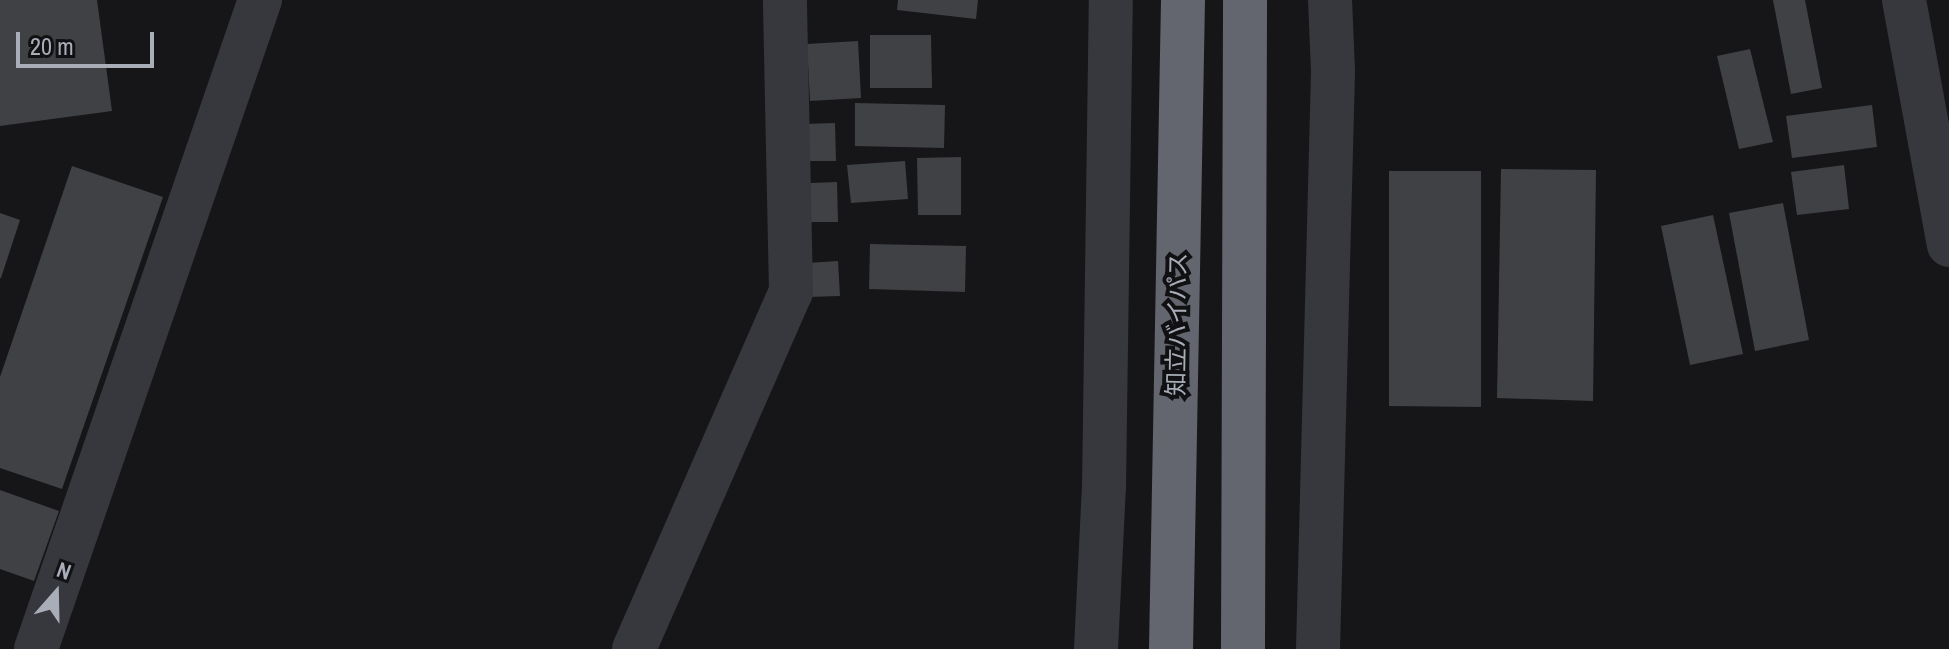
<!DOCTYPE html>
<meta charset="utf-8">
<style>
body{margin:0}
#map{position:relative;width:1949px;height:649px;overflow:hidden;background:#161618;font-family:"Archivo Narrow","Noto Sans JP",sans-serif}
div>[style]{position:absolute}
.building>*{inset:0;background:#404145}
.street>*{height:44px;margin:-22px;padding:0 22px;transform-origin:22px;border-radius:22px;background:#37383d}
.highway>*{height:44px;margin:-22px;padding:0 22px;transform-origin:22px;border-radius:22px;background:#63666e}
span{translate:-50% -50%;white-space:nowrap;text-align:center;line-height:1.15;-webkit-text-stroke:8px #111113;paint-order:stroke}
.street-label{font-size:24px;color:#a8adb8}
.north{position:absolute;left:16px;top:553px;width:80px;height:80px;-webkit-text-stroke:6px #111113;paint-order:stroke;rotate:20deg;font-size:22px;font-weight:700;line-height:32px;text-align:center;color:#a8adb8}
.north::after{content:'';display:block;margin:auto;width:28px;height:36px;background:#a8adb8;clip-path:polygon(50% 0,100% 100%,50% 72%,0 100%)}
.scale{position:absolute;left:16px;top:32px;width:138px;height:36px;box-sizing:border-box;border:4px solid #a8adb8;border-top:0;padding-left:10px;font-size:24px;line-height:28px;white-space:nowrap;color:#a8adb8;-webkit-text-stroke:6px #111113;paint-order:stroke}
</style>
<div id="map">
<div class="building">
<i style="clip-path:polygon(0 0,97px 0,112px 111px,0 126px)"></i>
<i style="clip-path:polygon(898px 0,978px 0,976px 19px,897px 10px)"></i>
<i style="clip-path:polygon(1773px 0,1805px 0,1822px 88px,1791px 94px)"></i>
<i style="clip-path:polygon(870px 35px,931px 35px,932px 88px,870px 88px)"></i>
<i style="clip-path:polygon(858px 41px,861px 98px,810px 101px,807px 44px)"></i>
<i style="clip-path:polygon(1750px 49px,1773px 142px,1739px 149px,1717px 56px)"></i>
<i style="clip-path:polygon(855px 103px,945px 105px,944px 148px,855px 146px)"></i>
<i style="clip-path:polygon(1872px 105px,1877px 147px,1792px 158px,1786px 116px)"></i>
<i style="clip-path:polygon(835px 123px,836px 161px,805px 161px,805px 124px)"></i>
<i style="clip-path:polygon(961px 157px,961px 215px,918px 215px,917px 158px)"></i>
<i style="clip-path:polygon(905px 161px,908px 199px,851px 203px,847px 165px)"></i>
<i style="clip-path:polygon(1844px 165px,1849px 209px,1797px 215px,1791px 172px)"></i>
<i style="clip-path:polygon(72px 166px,163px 197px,62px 489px,0 468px,0 377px)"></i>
<i style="clip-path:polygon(1501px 169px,1596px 170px,1593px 401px,1497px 398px)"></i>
<i style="clip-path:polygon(1389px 171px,1481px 171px,1481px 407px,1389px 406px)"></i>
<i style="clip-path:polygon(837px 182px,838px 222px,811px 222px,810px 183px)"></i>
<i style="clip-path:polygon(1783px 203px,1809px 340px,1755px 351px,1729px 213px)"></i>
<i style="clip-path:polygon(0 213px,20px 220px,1px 278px,0 278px)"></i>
<i style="clip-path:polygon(1713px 215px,1743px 354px,1690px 365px,1661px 226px)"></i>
<i style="clip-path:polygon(870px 244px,966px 246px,965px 292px,869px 289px)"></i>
<i style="clip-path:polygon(838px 261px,840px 296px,808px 297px,807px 263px)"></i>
<i style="clip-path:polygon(0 490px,59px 511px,34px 581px,0 569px)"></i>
</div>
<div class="street">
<i style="left:1904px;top:0;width:249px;rotate:79.6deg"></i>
<i style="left:36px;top:649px;width:687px;rotate:-70.96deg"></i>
<i style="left:634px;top:649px;width:390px;rotate:-66.3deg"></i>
<i style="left:791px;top:292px;width:292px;rotate:-91.2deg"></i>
<i style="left:1096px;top:649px;width:161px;rotate:-87.2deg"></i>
<i style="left:1104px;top:488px;width:488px;rotate:-89.2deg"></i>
<i style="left:1318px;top:649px;width:578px;rotate:-88.51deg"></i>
<i style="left:1333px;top:71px;width:71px;rotate:-92.4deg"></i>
</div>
<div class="highway">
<i style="left:1171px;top:649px;width:649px;rotate:-88.94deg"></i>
<i style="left:1243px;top:649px;width:649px;rotate:-89.82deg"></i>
</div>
<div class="street-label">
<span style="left:1177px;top:324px;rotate:-89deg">知立バイパス</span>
</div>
<div class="north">N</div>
<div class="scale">20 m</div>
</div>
